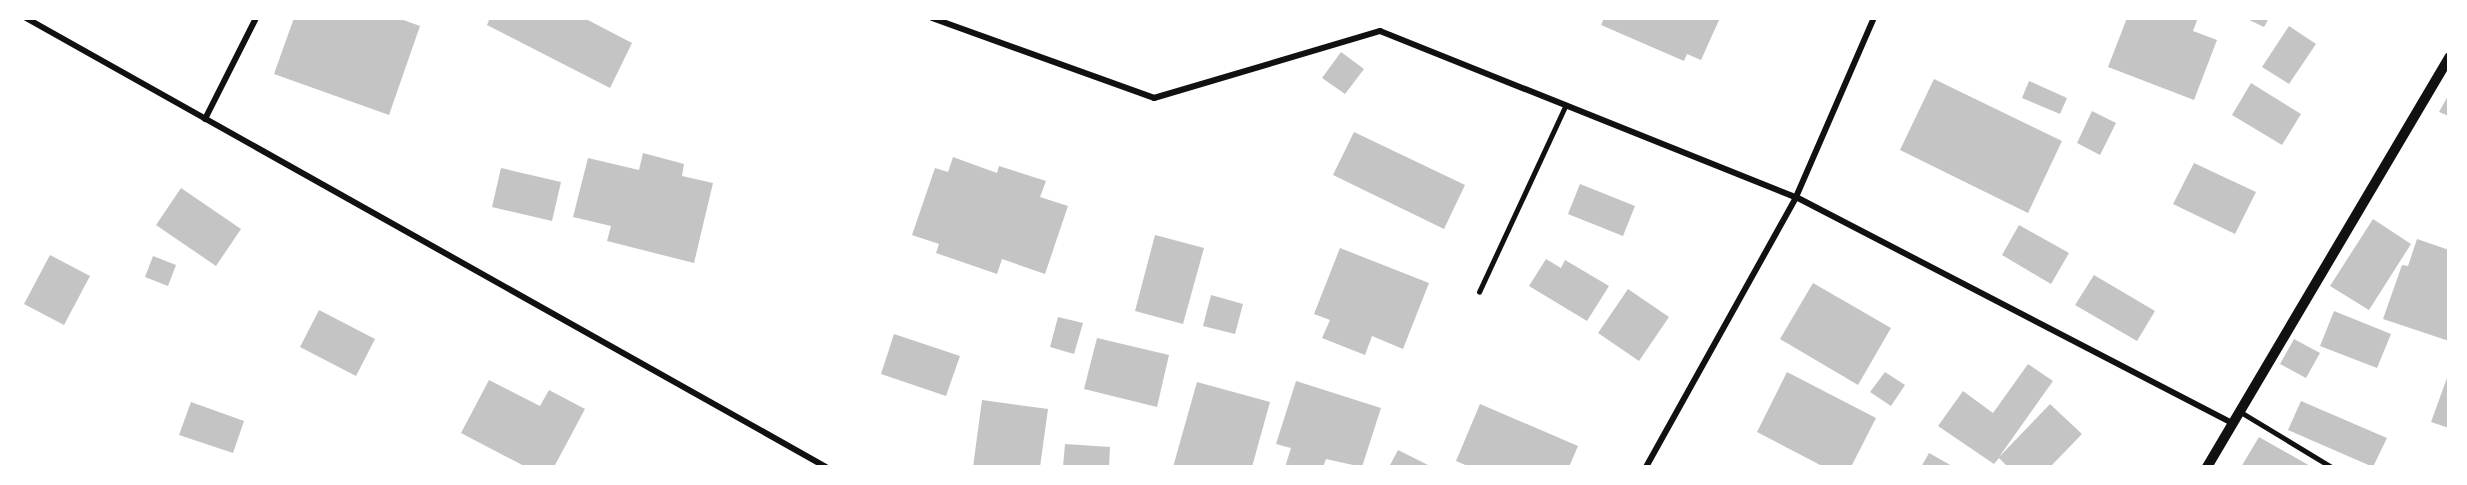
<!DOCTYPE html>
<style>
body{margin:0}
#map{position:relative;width:2467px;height:485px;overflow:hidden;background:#fff;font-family:Lora,serif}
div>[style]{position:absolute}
.building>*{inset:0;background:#c4c4c4}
.service>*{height:4.5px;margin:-2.25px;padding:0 2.25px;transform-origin:2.25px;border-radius:2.25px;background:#111}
.minor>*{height:6px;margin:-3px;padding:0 3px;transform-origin:3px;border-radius:3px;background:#111}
.tertiary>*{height:10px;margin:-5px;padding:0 5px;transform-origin:5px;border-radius:5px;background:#111}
span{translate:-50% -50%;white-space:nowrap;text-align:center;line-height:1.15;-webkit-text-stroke:6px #fff;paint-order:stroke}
.frame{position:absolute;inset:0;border:20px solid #fff;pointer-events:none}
</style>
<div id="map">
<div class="building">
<i style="clip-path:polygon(294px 18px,398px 18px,420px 26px,389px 115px,274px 74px)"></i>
<i style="clip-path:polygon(490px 18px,584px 18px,632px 43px,610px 88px,487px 25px)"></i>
<i style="clip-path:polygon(1604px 18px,1720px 18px,1701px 60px,1687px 54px,1684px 61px,1601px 25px)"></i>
<i style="clip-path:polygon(2127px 18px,2198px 18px,2193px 31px,2217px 40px,2194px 100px,2108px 67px)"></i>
<i style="clip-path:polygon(2245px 18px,2269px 18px,2264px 27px)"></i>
<i style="clip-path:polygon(2289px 26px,2316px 44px,2289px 84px,2262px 67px)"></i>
<i style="clip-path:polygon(1341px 52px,1364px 69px,1345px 94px,1322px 78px)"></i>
<i style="clip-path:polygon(1934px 79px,2062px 141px,2028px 213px,1900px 150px)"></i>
<i style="clip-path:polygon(2029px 81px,2067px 98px,2060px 114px,2022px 98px)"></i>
<i style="clip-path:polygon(2251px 83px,2301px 114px,2282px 145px,2232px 115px)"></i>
<i style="clip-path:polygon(2449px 94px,2449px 116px,2439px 112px)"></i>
<i style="clip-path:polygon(2092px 111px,2116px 123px,2100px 155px,2077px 143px)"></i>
<i style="clip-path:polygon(1354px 132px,1465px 185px,1444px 229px,1333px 175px)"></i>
<i style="clip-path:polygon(643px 153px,684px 164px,682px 176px,713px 183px,694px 263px,607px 241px,611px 226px,573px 217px,588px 158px,639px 170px)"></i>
<i style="clip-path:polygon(953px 157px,997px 173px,999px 166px,1046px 181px,1040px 197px,1068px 206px,1045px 274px,1002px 259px,997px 274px,936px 253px,939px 244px,912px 235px,935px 168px,948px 172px)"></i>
<i style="clip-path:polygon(2194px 163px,2256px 192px,2235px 234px,2173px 204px)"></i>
<i style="clip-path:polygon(501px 168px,561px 182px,552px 221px,492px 207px)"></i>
<i style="clip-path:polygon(1580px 184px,1635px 206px,1623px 236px,1568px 214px)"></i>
<i style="clip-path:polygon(181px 188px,241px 229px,216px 266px,156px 225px)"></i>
<i style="clip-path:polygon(2373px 219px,2411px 244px,2369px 310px,2330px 286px)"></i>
<i style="clip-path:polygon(2019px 225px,2069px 253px,2051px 284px,2002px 255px)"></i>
<i style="clip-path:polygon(1155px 235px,1204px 248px,1183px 324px,1135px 311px)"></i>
<i style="clip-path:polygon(2417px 239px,2449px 250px,2449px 341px,2383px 319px,2402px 265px,2408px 266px)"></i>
<i style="clip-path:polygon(1340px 248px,1429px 283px,1403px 349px,1372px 336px,1365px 355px,1322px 338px,1330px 320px,1314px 314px)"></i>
<i style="clip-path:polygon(50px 255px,90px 276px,64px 325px,24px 304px)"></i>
<i style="clip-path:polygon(153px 256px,176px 265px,168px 286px,145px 277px)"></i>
<i style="clip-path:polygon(1546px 259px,1561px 268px,1565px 260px,1609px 286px,1587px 321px,1529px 286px)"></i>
<i style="clip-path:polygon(2094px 275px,2155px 311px,2137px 341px,2075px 305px)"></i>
<i style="clip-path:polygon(1813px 283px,1891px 328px,1858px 385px,1780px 339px)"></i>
<i style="clip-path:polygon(1628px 289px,1669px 317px,1639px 361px,1598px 333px)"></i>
<i style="clip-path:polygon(1211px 295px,1243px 304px,1235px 334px,1203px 326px)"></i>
<i style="clip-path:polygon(319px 310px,375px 339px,356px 376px,300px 347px)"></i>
<i style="clip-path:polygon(2334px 311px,2391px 334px,2377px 368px,2320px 346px)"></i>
<i style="clip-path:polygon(1058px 317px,1083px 323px,1074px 354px,1050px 347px)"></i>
<i style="clip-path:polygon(894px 334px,960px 356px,946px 396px,881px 374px)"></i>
<i style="clip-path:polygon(1097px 338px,1169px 355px,1157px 407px,1084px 389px)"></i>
<i style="clip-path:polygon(2294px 339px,2320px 353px,2306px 378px,2280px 364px)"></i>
<i style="clip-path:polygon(2028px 364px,2053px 381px,1999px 457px,2050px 404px,2082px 434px,2050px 467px,2008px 467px,1999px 458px,1994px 464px,1938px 426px,1963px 391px,1993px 413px)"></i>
<i style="clip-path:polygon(1787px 372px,1876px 418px,1851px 467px,1824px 467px,1757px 432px)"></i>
<i style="clip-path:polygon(1885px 372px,1905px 385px,1891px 406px,1870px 392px)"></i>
<i style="clip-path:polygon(2447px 378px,2449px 378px,2449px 428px,2431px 422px)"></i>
<i style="clip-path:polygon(489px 380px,540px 406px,549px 390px,585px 409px,554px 467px,526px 467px,461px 433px)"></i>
<i style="clip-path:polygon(1296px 381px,1381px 408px,1362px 467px,1326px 459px,1323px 467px,1285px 467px,1291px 448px,1276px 444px)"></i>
<i style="clip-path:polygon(1197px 382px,1270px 402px,1252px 467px,1173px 467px)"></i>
<i style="clip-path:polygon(982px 400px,1048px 409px,1040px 467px,973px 467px)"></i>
<i style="clip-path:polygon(2301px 401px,2387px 438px,2373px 467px,2288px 430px)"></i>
<i style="clip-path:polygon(191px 402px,244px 421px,233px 453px,179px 435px)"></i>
<i style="clip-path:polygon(1480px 404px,1578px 446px,1569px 467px,1470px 467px,1456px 461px)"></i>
<i style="clip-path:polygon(2259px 437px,2312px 467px,2241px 467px)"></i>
<i style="clip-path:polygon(1065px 444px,1110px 447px,1109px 467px,1063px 467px)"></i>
<i style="clip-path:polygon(1398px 450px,1432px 467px,1389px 467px)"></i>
<i style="clip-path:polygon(1929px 453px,1954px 467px,1921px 467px)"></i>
</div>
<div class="service">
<i style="left:1479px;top:292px;width:206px;rotate:-65.1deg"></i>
<i style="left:2239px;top:411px;width:109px;rotate:31.1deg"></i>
</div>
<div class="minor">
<i style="left:26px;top:18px;width:917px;rotate:29.3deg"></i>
<i style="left:932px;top:18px;width:236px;rotate:19.8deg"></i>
<i style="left:1154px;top:98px;width:236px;rotate:-16.5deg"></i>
<i style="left:1380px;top:31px;width:448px;rotate:21.8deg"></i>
<i style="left:1796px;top:197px;width:492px;rotate:27.4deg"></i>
<i style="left:205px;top:119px;width:113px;rotate:-63.2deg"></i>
<i style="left:1646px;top:467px;width:309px;rotate:-60.9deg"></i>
<i style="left:1796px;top:197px;width:195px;rotate:-66.5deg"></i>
</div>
<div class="tertiary">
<i style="left:2207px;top:467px;width:476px;rotate:-59.4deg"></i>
</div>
<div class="frame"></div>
</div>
